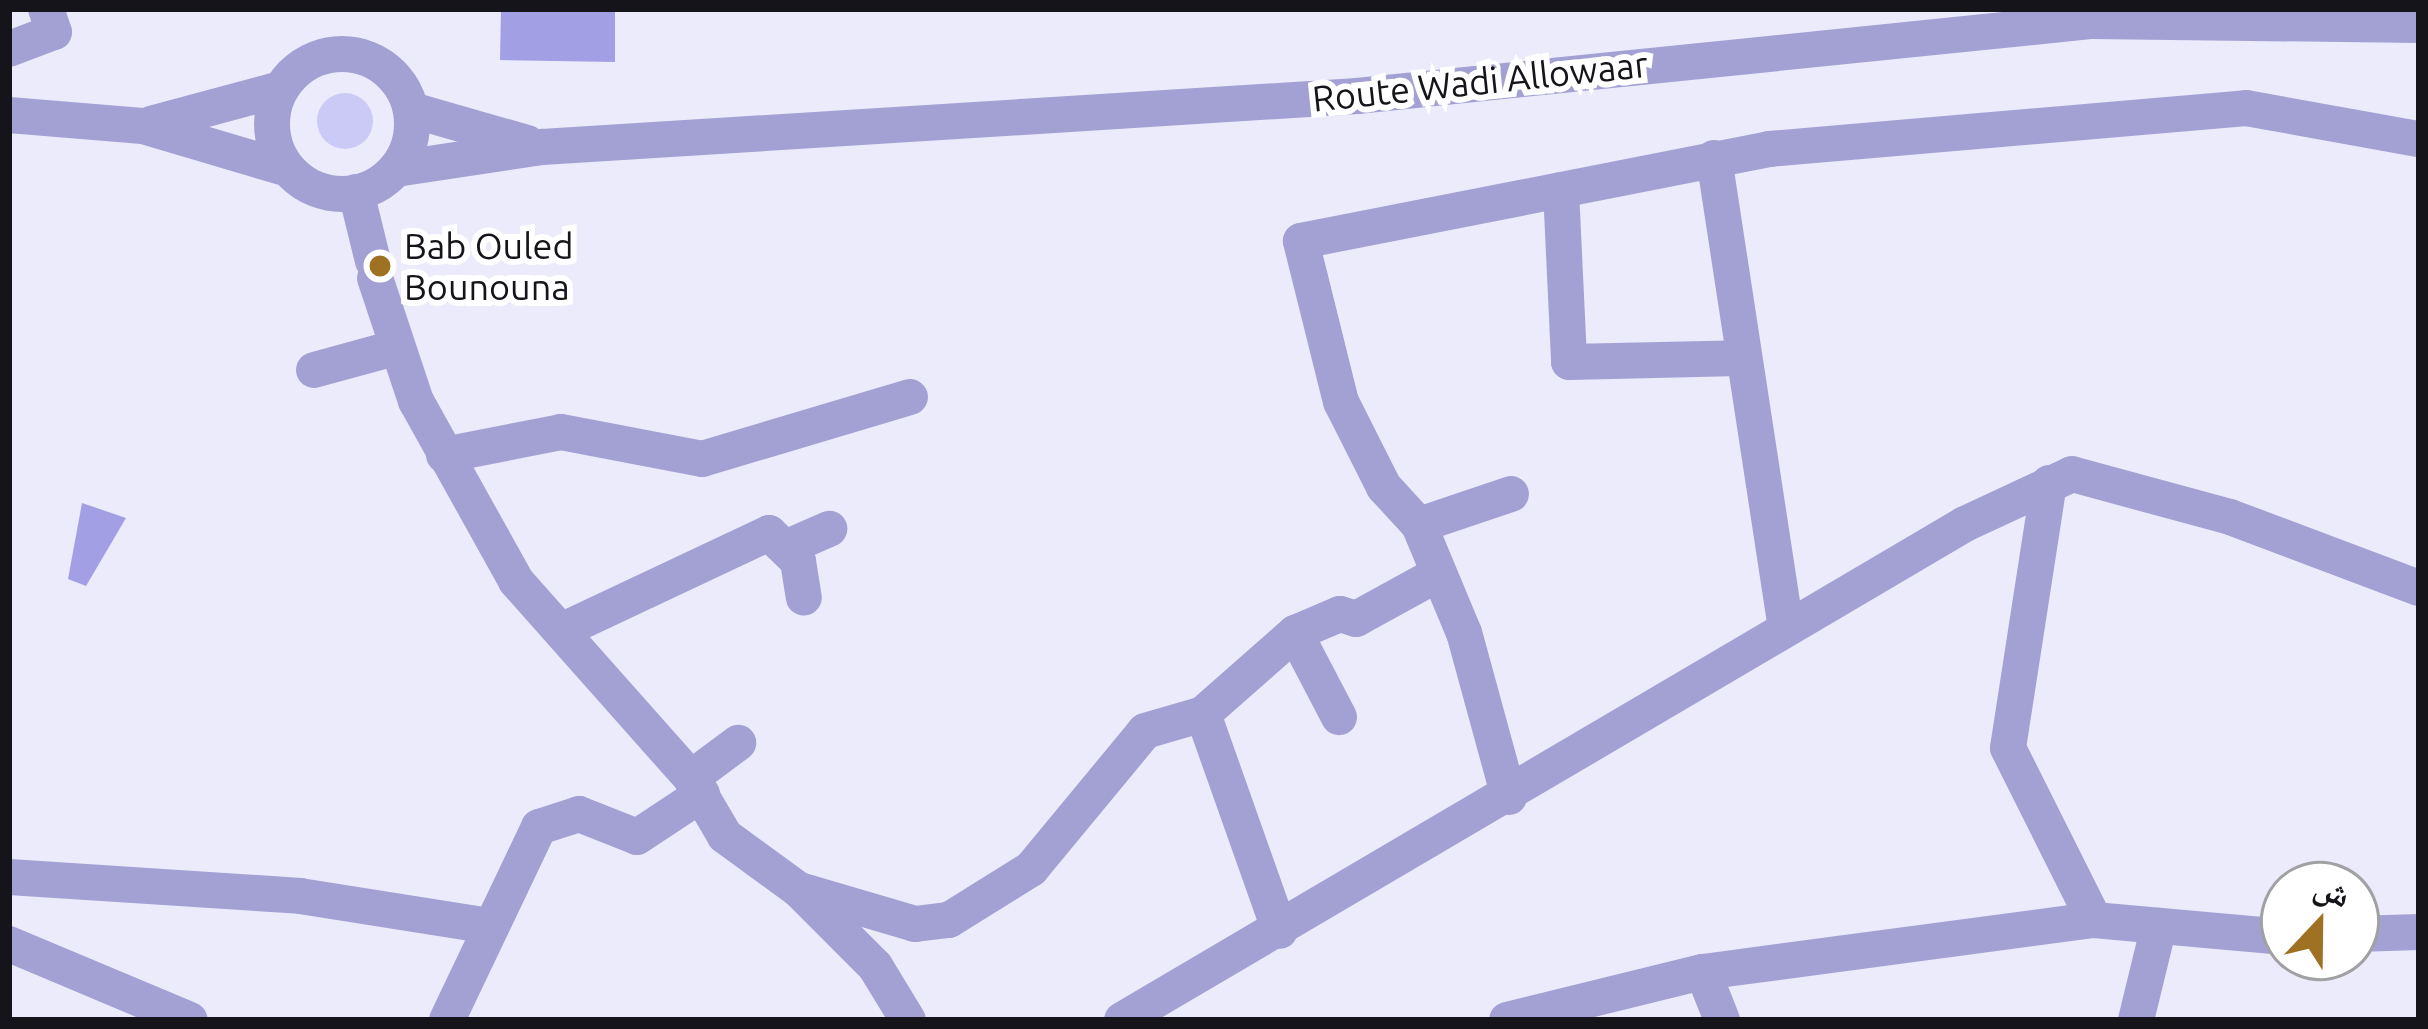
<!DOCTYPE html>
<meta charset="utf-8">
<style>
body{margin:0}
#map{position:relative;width:2428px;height:1029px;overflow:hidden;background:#ebebfc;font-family:Ubuntu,"Noto Naskh Arabic",sans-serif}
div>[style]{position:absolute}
.green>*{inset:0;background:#cbcaf7}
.round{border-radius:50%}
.water>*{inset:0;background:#a39fe5}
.minor>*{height:36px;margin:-18px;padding:0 18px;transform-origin:18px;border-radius:18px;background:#a3a1d3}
.minor>.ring{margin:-18px;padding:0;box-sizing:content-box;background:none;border:36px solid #a3a1d3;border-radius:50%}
.dots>*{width:33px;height:33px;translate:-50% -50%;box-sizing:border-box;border:6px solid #fff;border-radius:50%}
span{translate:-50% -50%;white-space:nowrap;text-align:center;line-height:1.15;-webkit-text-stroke:12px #fff;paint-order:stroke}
.street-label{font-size:36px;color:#14141a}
.poi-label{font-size:36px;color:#14141a}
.left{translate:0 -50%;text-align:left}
.frame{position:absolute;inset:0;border:12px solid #14141a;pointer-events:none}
.north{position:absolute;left:2260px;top:861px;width:120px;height:120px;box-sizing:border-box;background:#fff;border:3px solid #a1a1a3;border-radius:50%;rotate:22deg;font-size:33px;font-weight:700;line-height:48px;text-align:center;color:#14141a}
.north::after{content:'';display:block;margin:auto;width:42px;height:54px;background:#9f7123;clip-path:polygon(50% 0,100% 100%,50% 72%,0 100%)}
</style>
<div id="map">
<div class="green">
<i class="round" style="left:317px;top:93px;width:56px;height:56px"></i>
</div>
<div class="water">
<i style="clip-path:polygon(501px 9px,615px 9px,615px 62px,500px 60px)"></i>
<i style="clip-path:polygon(82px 503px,126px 518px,86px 586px,68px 579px)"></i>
</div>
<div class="minor">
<i style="left:9px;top:49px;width:48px;rotate:-20.7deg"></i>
<i style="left:54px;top:32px;width:24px;rotate:-109deg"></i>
<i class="ring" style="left:272px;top:54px;width:104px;height:104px"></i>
<i style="left:412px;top:110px;width:120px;rotate:16deg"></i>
<i style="left:9px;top:115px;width:134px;rotate:4.7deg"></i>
<i style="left:143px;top:126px;width:148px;rotate:16.5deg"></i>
<i style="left:151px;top:124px;width:135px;rotate:-15.1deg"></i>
<i style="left:1714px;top:158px;width:476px;rotate:81.3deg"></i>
<i style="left:396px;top:169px;width:148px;rotate:-8.6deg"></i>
<i style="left:542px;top:147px;width:817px;rotate:-3.58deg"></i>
<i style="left:1357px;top:96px;width:739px;rotate:-5.83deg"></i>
<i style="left:2092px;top:21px;width:327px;rotate:0.7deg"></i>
<i style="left:1561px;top:190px;width:172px;rotate:87.3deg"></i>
<i style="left:1569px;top:362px;width:171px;rotate:-1.3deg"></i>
<i style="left:356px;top:192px;width:71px;rotate:76.2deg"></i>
<i style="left:375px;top:278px;width:130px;rotate:71.6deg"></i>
<i style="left:416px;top:401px;width:206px;rotate:60.9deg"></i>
<i style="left:516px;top:581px;width:264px;rotate:48.4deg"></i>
<i style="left:691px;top:778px;width:67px;rotate:59.6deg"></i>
<i style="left:725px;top:836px;width:92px;rotate:36.1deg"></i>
<i style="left:799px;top:890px;width:107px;rotate:45deg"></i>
<i style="left:875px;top:966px;width:63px;rotate:58.6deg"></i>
<i style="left:314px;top:370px;width:84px;rotate:-15.2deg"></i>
<i style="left:444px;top:455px;width:119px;rotate:-11.1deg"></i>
<i style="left:561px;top:432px;width:144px;rotate:10.8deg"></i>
<i style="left:702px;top:459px;width:217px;rotate:-16.6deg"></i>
<i style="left:2049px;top:483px;width:268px;rotate:98.8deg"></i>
<i style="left:2008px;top:748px;width:192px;rotate:63.4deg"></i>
<i style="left:1419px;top:525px;width:97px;rotate:-18.6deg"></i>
<i style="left:790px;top:546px;width:43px;rotate:-23.6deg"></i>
<i style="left:561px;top:631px;width:230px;rotate:-25.2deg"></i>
<i style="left:769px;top:533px;width:40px;rotate:44deg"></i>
<i style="left:798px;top:561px;width:37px;rotate:81deg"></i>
<i style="left:1295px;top:633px;width:95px;rotate:62.4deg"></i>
<i style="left:1203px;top:714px;width:230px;rotate:70.5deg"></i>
<i style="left:691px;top:778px;width:59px;rotate:-36.7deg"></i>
<i style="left:1509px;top:797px;width:170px;rotate:-105.3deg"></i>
<i style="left:1464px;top:633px;width:117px;rotate:-112.6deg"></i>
<i style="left:1419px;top:525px;width:52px;rotate:-132.6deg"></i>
<i style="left:1384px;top:487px;width:95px;rotate:-116.8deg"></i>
<i style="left:1341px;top:402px;width:166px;rotate:-104deg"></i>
<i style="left:1301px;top:241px;width:477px;rotate:-11.1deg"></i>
<i style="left:1769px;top:149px;width:479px;rotate:-4.9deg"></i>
<i style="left:2246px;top:108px;width:176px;rotate:10.2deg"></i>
<i style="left:9px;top:877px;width:292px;rotate:3.7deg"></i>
<i style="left:300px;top:896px;width:192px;rotate:9deg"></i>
<i style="left:803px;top:891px;width:117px;rotate:16.4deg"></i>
<i style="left:915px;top:924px;width:34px;rotate:-7deg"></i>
<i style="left:949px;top:920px;width:97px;rotate:-31.9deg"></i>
<i style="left:1031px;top:869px;width:179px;rotate:-50.4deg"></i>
<i style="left:1145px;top:731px;width:60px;rotate:-16.3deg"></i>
<i style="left:1203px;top:714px;width:123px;rotate:-41.4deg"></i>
<i style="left:1295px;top:633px;width:49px;rotate:-22.9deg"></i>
<i style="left:1340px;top:614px;width:17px;rotate:17deg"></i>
<i style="left:1356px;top:619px;width:94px;rotate:-28.8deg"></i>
<i style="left:2356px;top:934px;width:63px;rotate:-1.8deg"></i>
<i style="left:9px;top:944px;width:196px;rotate:22.8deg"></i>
<i style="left:1703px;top:972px;width:52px;rotate:68.4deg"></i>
<i style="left:447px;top:1020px;width:214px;rotate:-64.5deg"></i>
<i style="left:539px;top:827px;width:42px;rotate:-18deg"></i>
<i style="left:579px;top:814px;width:62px;rotate:21.6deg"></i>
<i style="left:637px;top:837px;width:78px;rotate:-33.5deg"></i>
<i style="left:1122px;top:1020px;width:978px;rotate:-30.47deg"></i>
<i style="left:1965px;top:524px;width:118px;rotate:-25deg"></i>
<i style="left:2072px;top:474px;width:164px;rotate:15.2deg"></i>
<i style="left:2230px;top:517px;width:202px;rotate:20.6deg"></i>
<i style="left:1507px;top:1020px;width:202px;rotate:-13.8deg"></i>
<i style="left:1703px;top:972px;width:394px;rotate:-7.6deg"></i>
<i style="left:2094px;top:920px;width:191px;rotate:5.1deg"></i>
<i style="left:2136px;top:1020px;width:97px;rotate:-76.3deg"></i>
</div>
<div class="dots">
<i style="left:380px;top:266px;background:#9f7123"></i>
</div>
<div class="street-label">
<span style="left:1480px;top:81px;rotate:-6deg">Route Wadi Allowaar</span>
</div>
<div class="poi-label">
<span class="left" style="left:404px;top:266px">Bab Ouled<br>Bounouna</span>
</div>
<div class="frame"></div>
<div class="north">ش</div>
</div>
